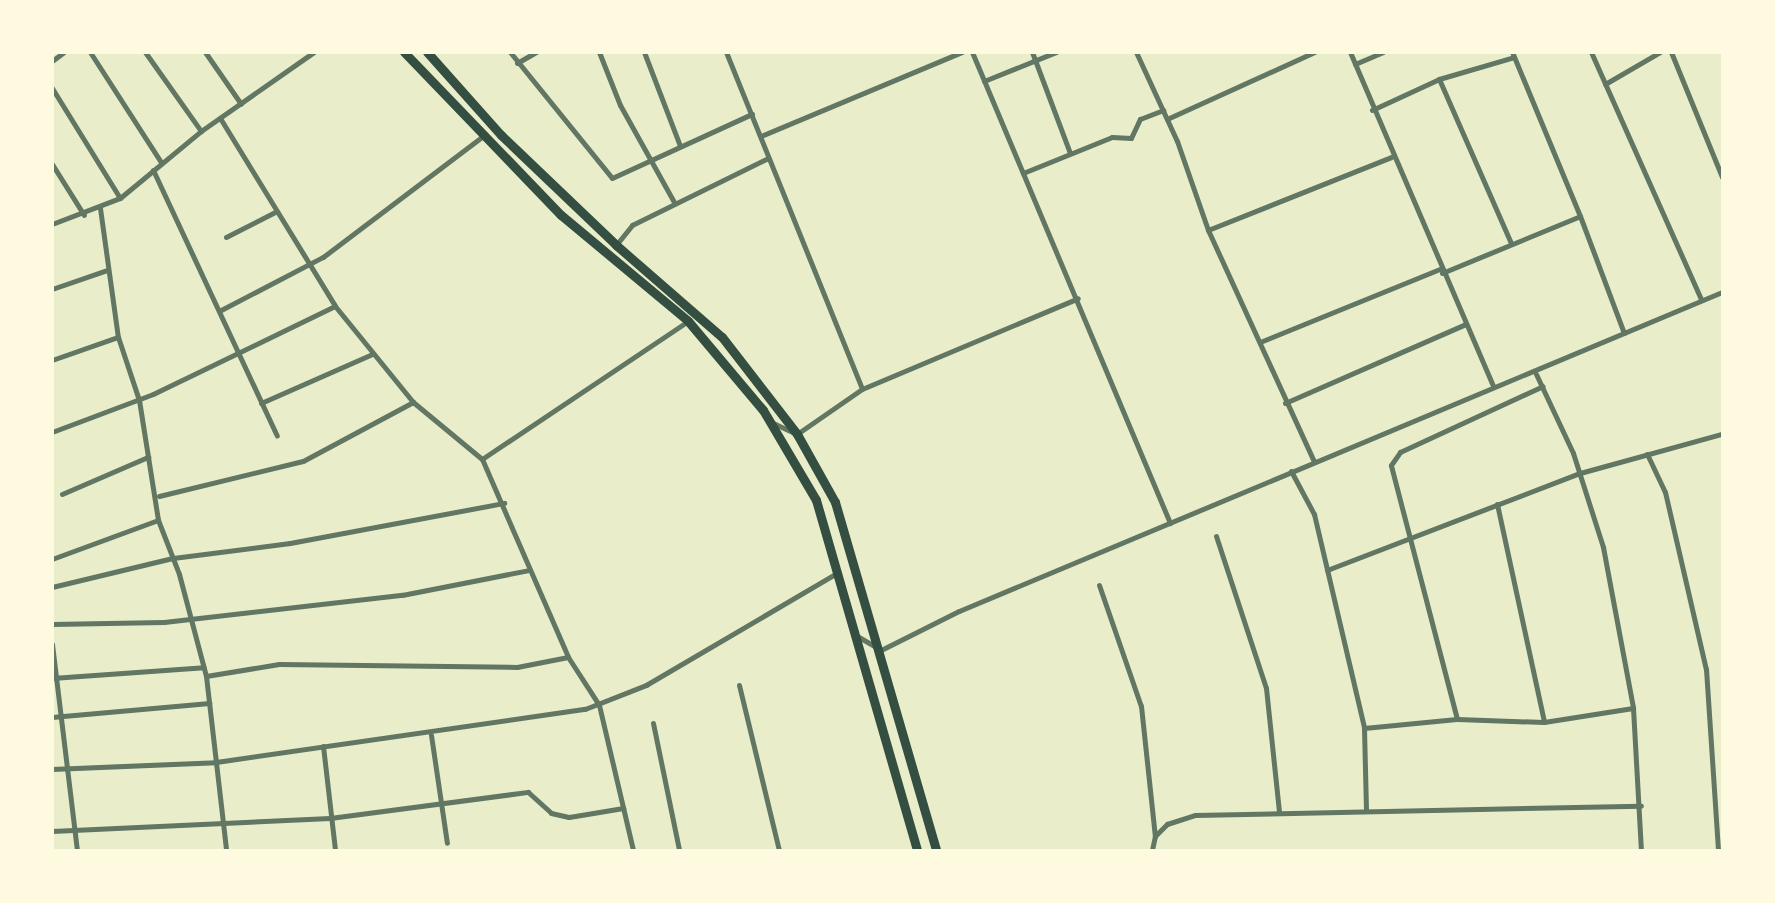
<!DOCTYPE html>
<style>
body{margin:0}
#map{position:relative;width:1775px;height:903px;overflow:hidden;background:#e9edc9;font-family:Commissioner,sans-serif}
div>[style]{position:absolute}
.minor>*{height:5px;margin:-2.5px;padding:0 2.5px;transform-origin:2.5px;border-radius:2.5px;background:#617663}
.trunk>*{height:9px;margin:-4.5px;padding:0 4.5px;transform-origin:4.5px;border-radius:4.5px;background:#344e41}
span{translate:-50% -50%;white-space:nowrap;text-align:center;line-height:1.15;-webkit-text-stroke:4.5px #fefae0;paint-order:stroke}
.frame{position:absolute;inset:0;border:54px solid #fefae0;pointer-events:none}
</style>
<div id="map">
<div class="minor">
<i style="left:90px;top:52px;width:131px;rotate:57.2deg"></i>
<i style="left:145px;top:52px;width:97px;rotate:54.7deg"></i>
<i style="left:205px;top:52px;width:63px;rotate:55.3deg"></i>
<i style="left:510px;top:52px;width:162px;rotate:51deg"></i>
<i style="left:612px;top:178px;width:154px;rotate:-24.6deg"></i>
<i style="left:599px;top:52px;width:57px;rotate:68.4deg"></i>
<i style="left:620px;top:105px;width:111px;rotate:60.9deg"></i>
<i style="left:644px;top:52px;width:101px;rotate:69deg"></i>
<i style="left:726px;top:52px;width:363px;rotate:68deg"></i>
<i style="left:972px;top:52px;width:511px;rotate:67.2deg"></i>
<i style="left:1032px;top:52px;width:108px;rotate:69.4deg"></i>
<i style="left:1136px;top:52px;width:98px;rotate:65.3deg"></i>
<i style="left:1177px;top:141px;width:94px;rotate:70.8deg"></i>
<i style="left:1208px;top:230px;width:255px;rotate:65.4deg"></i>
<i style="left:1350px;top:52px;width:363px;rotate:66.8deg"></i>
<i style="left:1591px;top:52px;width:270px;rotate:66deg"></i>
<i style="left:1671px;top:52px;width:135px;rotate:67.8deg"></i>
<i style="left:52px;top:61px;width:15px;rotate:-37deg"></i>
<i style="left:517px;top:63px;width:22px;rotate:-30deg"></i>
<i style="left:1355px;top:64px;width:30px;rotate:-23deg"></i>
<i style="left:1439px;top:79px;width:179px;rotate:66.3deg"></i>
<i style="left:984px;top:81px;width:78px;rotate:-21.9deg"></i>
<i style="left:1605px;top:84px;width:64px;rotate:-30.2deg"></i>
<i style="left:52px;top:88px;width:129px;rotate:58.3deg"></i>
<i style="left:1372px;top:110px;width:74px;rotate:-24.8deg"></i>
<i style="left:1439px;top:79px;width:78px;rotate:-16.3deg"></i>
<i style="left:220px;top:118px;width:220px;rotate:58.5deg"></i>
<i style="left:335px;top:306px;width:124px;rotate:50.9deg"></i>
<i style="left:413px;top:402px;width:89px;rotate:39.6deg"></i>
<i style="left:482px;top:459px;width:216px;rotate:66.5deg"></i>
<i style="left:568px;top:657px;width:57px;rotate:57.1deg"></i>
<i style="left:599px;top:705px;width:149px;rotate:76.8deg"></i>
<i style="left:1167px;top:119px;width:162px;rotate:-24.4deg"></i>
<i style="left:761px;top:136px;width:218px;rotate:-22.7deg"></i>
<i style="left:52px;top:164px;width:60px;rotate:57.9deg"></i>
<i style="left:153px;top:170px;width:293px;rotate:65deg"></i>
<i style="left:1023px;top:173px;width:96px;rotate:-22deg"></i>
<i style="left:1112px;top:137px;width:19px;rotate:3deg"></i>
<i style="left:1131px;top:138px;width:21px;rotate:-65deg"></i>
<i style="left:1140px;top:119px;width:25px;rotate:-21deg"></i>
<i style="left:100px;top:208px;width:130px;rotate:82.1deg"></i>
<i style="left:118px;top:337px;width:66px;rotate:71.6deg"></i>
<i style="left:139px;top:400px;width:121px;rotate:81deg"></i>
<i style="left:158px;top:520px;width:58px;rotate:68.7deg"></i>
<i style="left:179px;top:574px;width:106px;rotate:75.2deg"></i>
<i style="left:206px;top:676px;width:175px;rotate:83.4deg"></i>
<i style="left:1580px;top:216px;width:125px;rotate:69.4deg"></i>
<i style="left:52px;top:224px;width:73px;rotate:-20.9deg"></i>
<i style="left:120px;top:198px;width:105px;rotate:-39.6deg"></i>
<i style="left:201px;top:131px;width:138px;rotate:-35deg"></i>
<i style="left:1208px;top:230px;width:197px;rotate:-21.7deg"></i>
<i style="left:226px;top:237px;width:55px;rotate:-27deg"></i>
<i style="left:616px;top:245px;width:26px;rotate:-51deg"></i>
<i style="left:632px;top:225px;width:152px;rotate:-26.2deg"></i>
<i style="left:1442px;top:273px;width:149px;rotate:-22.4deg"></i>
<i style="left:1580px;top:216px;width:178px;rotate:-112.5deg"></i>
<i style="left:52px;top:289px;width:58px;rotate:-19.1deg"></i>
<i style="left:221px;top:310px;width:115px;rotate:-27.5deg"></i>
<i style="left:323px;top:257px;width:201px;rotate:-37.1deg"></i>
<i style="left:1260px;top:342px;width:194px;rotate:-22.1deg"></i>
<i style="left:52px;top:360px;width:70px;rotate:-19.2deg"></i>
<i style="left:1536px;top:374px;width:87px;rotate:64.9deg"></i>
<i style="left:1573px;top:453px;width:99px;rotate:72.3deg"></i>
<i style="left:1603px;top:547px;width:164px;rotate:79.4deg"></i>
<i style="left:1633px;top:708px;width:142px;rotate:86.8deg"></i>
<i style="left:261px;top:403px;width:121px;rotate:-23.8deg"></i>
<i style="left:1285px;top:403px;width:197px;rotate:-23.6deg"></i>
<i style="left:773px;top:423px;width:26px;rotate:25deg"></i>
<i style="left:797px;top:434px;width:79px;rotate:-34.7deg"></i>
<i style="left:862px;top:389px;width:234px;rotate:-22.8deg"></i>
<i style="left:52px;top:432px;width:108px;rotate:-20.6deg"></i>
<i style="left:153px;top:394px;width:202px;rotate:-25.8deg"></i>
<i style="left:1647px;top:454px;width:42px;rotate:64.7deg"></i>
<i style="left:1665px;top:492px;width:182px;rotate:77deg"></i>
<i style="left:1706px;top:669px;width:181px;rotate:86.2deg"></i>
<i style="left:482px;top:459px;width:248px;rotate:-33.8deg"></i>
<i style="left:1291px;top:471px;width:49px;rotate:61.9deg"></i>
<i style="left:1314px;top:514px;width:220px;rotate:76.8deg"></i>
<i style="left:1364px;top:728px;width:81px;rotate:88.6deg"></i>
<i style="left:62px;top:494px;width:94px;rotate:-23.3deg"></i>
<i style="left:159px;top:496px;width:148px;rotate:-13.7deg"></i>
<i style="left:303px;top:461px;width:125px;rotate:-28.2deg"></i>
<i style="left:1497px;top:504px;width:223px;rotate:77.8deg"></i>
<i style="left:1216px;top:536px;width:160px;rotate:71.8deg"></i>
<i style="left:1266px;top:688px;width:125px;rotate:84deg"></i>
<i style="left:52px;top:559px;width:113px;rotate:-20.2deg"></i>
<i style="left:1327px;top:570px;width:271px;rotate:-21deg"></i>
<i style="left:1580px;top:473px;width:147px;rotate:-15.4deg"></i>
<i style="left:1099px;top:585px;width:128px;rotate:70.9deg"></i>
<i style="left:1141px;top:706px;width:131px;rotate:83.9deg"></i>
<i style="left:52px;top:587px;width:124px;rotate:-13.5deg"></i>
<i style="left:173px;top:558px;width:118px;rotate:-7.3deg"></i>
<i style="left:290px;top:543px;width:218px;rotate:-10.6deg"></i>
<i style="left:52px;top:624px;width:112px;rotate:-1deg"></i>
<i style="left:164px;top:622px;width:240px;rotate:-6.5deg"></i>
<i style="left:402px;top:595px;width:129px;rotate:-11.1deg"></i>
<i style="left:857px;top:636px;width:28px;rotate:30deg"></i>
<i style="left:881px;top:650px;width:87px;rotate:-26.6deg"></i>
<i style="left:959px;top:611px;width:827px;rotate:-22.69deg"></i>
<i style="left:52px;top:644px;width:208px;rotate:83.1deg"></i>
<i style="left:206px;top:676px;width:74px;rotate:-9.3deg"></i>
<i style="left:279px;top:664px;width:238px;rotate:0.7deg"></i>
<i style="left:517px;top:667px;width:52px;rotate:-11.1deg"></i>
<i style="left:52px;top:678px;width:152px;rotate:-4.1deg"></i>
<i style="left:739px;top:685px;width:170px;rotate:76.4deg"></i>
<i style="left:52px;top:717px;width:158px;rotate:-5.1deg"></i>
<i style="left:1457px;top:719px;width:262px;rotate:-104.6deg"></i>
<i style="left:1391px;top:465px;width:16px;rotate:-55deg"></i>
<i style="left:1400px;top:452px;width:157px;rotate:-24.8deg"></i>
<i style="left:653px;top:723px;width:130px;rotate:78.4deg"></i>
<i style="left:1364px;top:728px;width:93px;rotate:-5.5deg"></i>
<i style="left:1457px;top:719px;width:87px;rotate:2deg"></i>
<i style="left:1544px;top:722px;width:90px;rotate:-8.9deg"></i>
<i style="left:431px;top:735px;width:109px;rotate:81.6deg"></i>
<i style="left:323px;top:746px;width:105px;rotate:83.4deg"></i>
<i style="left:52px;top:769px;width:164px;rotate:-2.4deg"></i>
<i style="left:216px;top:762px;width:373px;rotate:-8.2deg"></i>
<i style="left:585px;top:709px;width:66px;rotate:-21.5deg"></i>
<i style="left:646px;top:685px;width:221px;rotate:-30.4deg"></i>
<i style="left:52px;top:831px;width:278px;rotate:-2.7deg"></i>
<i style="left:330px;top:818px;width:200px;rotate:-7.5deg"></i>
<i style="left:528px;top:792px;width:31px;rotate:42deg"></i>
<i style="left:551px;top:813px;width:18px;rotate:13deg"></i>
<i style="left:569px;top:817px;width:55px;rotate:-9.5deg"></i>
<i style="left:1152px;top:850px;width:14px;rotate:-78deg"></i>
<i style="left:1155px;top:836px;width:17px;rotate:-45deg"></i>
<i style="left:1167px;top:824px;width:29px;rotate:-18deg"></i>
<i style="left:1195px;top:815px;width:446px;rotate:-1.2deg"></i>
</div>
<div class="trunk">
<i style="left:404px;top:52px;width:226px;rotate:46.1deg"></i>
<i style="left:561px;top:215px;width:165px;rotate:39.8deg"></i>
<i style="left:688px;top:321px;width:116px;rotate:49.9deg"></i>
<i style="left:763px;top:410px;width:104px;rotate:59.5deg"></i>
<i style="left:816px;top:500px;width:364px;rotate:73.9deg"></i>
<i style="left:427px;top:52px;width:111px;rotate:48.3deg"></i>
<i style="left:501px;top:135px;width:159px;rotate:43.7deg"></i>
<i style="left:616px;top:245px;width:140px;rotate:41deg"></i>
<i style="left:722px;top:337px;width:123px;rotate:52.3deg"></i>
<i style="left:797px;top:434px;width:78px;rotate:60.8deg"></i>
<i style="left:835px;top:502px;width:362px;rotate:73.8deg"></i>
</div>
<div class="frame"></div>
</div>
